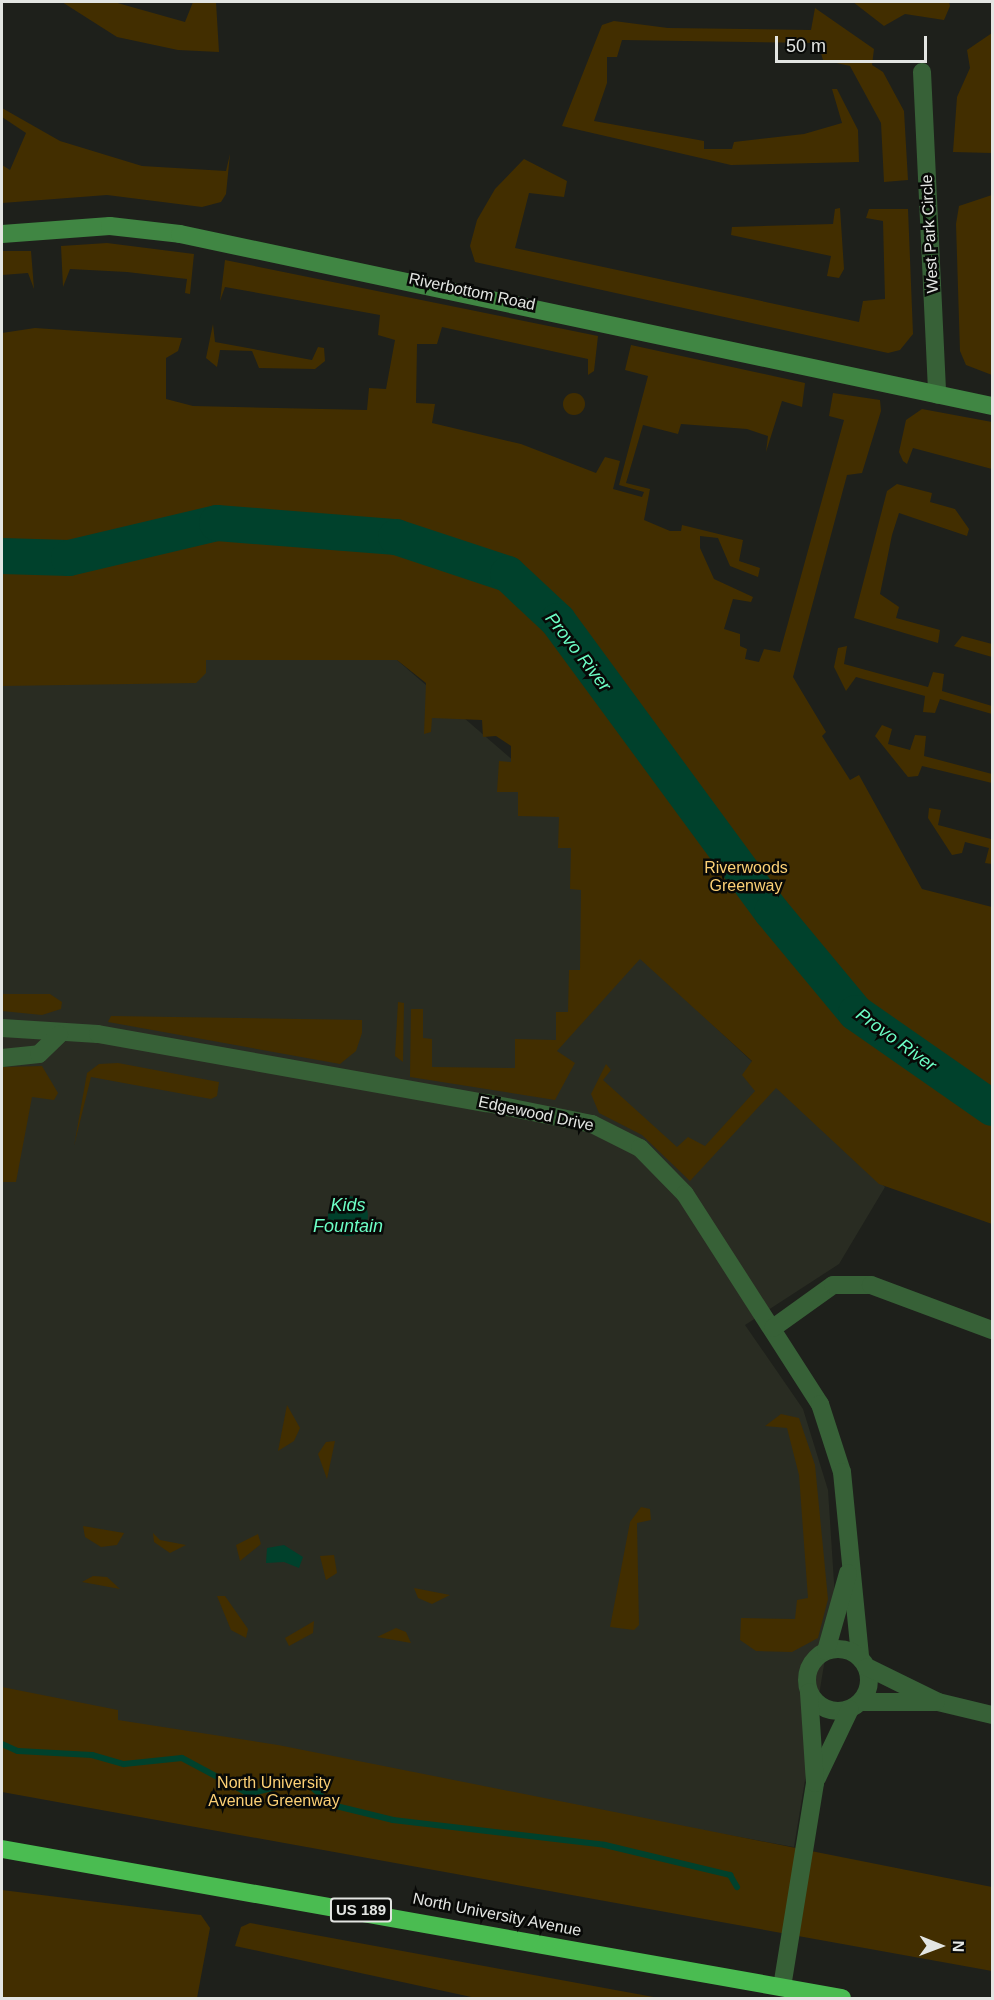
<!DOCTYPE html>
<style>
body{margin:0}
#map{position:relative;width:994px;height:2000px;overflow:hidden;background:#1e201b;font-family:Arial,sans-serif}
div>[style]{position:absolute}
.built>*{inset:0;background:#292c22}
.green>*{inset:0;background:#422e00}
.round{border-radius:50%}
.water>*{inset:0;background:#00412c}
.stream>*{height:6px;margin:-3px;padding:0 3px;transform-origin:3px;border-radius:3px;background:#00412c}
.river>*{height:36px;margin:-18px;padding:0 18px;transform-origin:18px;border-radius:18px;background:#00412c}
.street>*{height:18px;margin:-9px;padding:0 9px;transform-origin:9px;border-radius:9px;background:#376137}
.street>.ring{margin:-9px;padding:0;box-sizing:content-box;background:none;border:18px solid #376137;border-radius:50%}
.secondary>*{height:18px;margin:-9px;padding:0 9px;transform-origin:9px;border-radius:9px;background:#408643}
.highway>*{height:18px;margin:-9px;padding:0 9px;transform-origin:9px;border-radius:9px;background:#4abc51}
span{translate:-50% -50%;white-space:nowrap;text-align:center;line-height:1.15;-webkit-text-stroke:5px #080907;paint-order:stroke}
.shield-label span{padding:2px 4px;background:#080907;border:2px solid;border-radius:4px;-webkit-text-stroke-width:0}
.shield-label{font-size:15px;color:#e3e5e2;font-weight:700}
.street-label{font-size:16px;color:#e3e5e2}
.park-label{font-size:16px;color:#fcd075}
.water-label{font-size:18px;color:#6cfec5;font-style:italic}
.frame{position:absolute;inset:0;border:3px solid #e3e5e2;pointer-events:none}
.north{position:absolute;left:910px;top:1916px;width:60px;height:60px;-webkit-text-stroke:4px #080907;paint-order:stroke;rotate:91deg;font-size:16px;font-weight:700;line-height:24px;text-align:center;color:#e3e5e2}
.north::after{content:'';display:block;margin:auto;width:21px;height:27px;background:#e3e5e2;clip-path:polygon(50% 0,100% 100%,50% 72%,0 100%)}
.scale{position:absolute;left:775px;top:36px;width:152px;height:27px;box-sizing:border-box;border:3px solid #e3e5e2;border-top:0;padding-left:8px;font-size:18px;line-height:21px;white-space:nowrap;color:#e3e5e2;-webkit-text-stroke:4px #080907;paint-order:stroke}
</style>
<div id="map">
<div class="built">
<i style="clip-path:polygon(92px 657px,397px 660px,546px 789px,626px 943px,885px 1187px,839px 1264px,745px 1325px,803px 1409px,828px 1490px,835px 1598px,794px 1847px,2px 1704px,2px 661px)"></i>
</div>
<div class="green">
<i style="clip-path:polygon(62px 2px,114px 2px,185px 22px,193px 2px,216px 2px,219px 52px,178px 50px,117px 37px)"></i>
<i style="clip-path:polygon(853px 2px,949px 2px,950px 6px,944px 20px,905px 14px,884px 26px)"></i>
<i style="clip-path:polygon(815px 8px,874px 49px,872px 65px,883px 72px,904px 111px,908px 180px,884px 182px,881px 123px,850px 66px,823px 60px,818px 43px,622px 40px,617px 57px,607px 57px,607px 83px,594px 121px,704px 141px,704px 149px,732px 149px,734px 142px,804px 134px,842px 123px,832px 89px,837px 89px,858px 130px,859px 162px,731px 165px,562px 126px,602px 25px,614px 21px,668px 28px,811px 30px)"></i>
<i style="clip-path:polygon(992px 33px,992px 153px,953px 152px,957px 97px,970px 68px,967px 50px)"></i>
<i style="clip-path:polygon(2px 108px,60px 141px,142px 166px,226px 171px,230px 154px,226px 194px,221px 202px,202px 207px,107px 195px,2px 203px,2px 165px,10px 170px,26px 133px,2px 117px)"></i>
<i style="clip-path:polygon(524px 159px,567px 181px,564px 197px,529px 193px,515px 248px,859px 322px,863px 301px,885px 299px,883px 221px,866px 218px,869px 209px,908px 209px,913px 334px,900px 350px,888px 353px,475px 262px,470px 246px,477px 220px,495px 189px)"></i>
<i style="clip-path:polygon(992px 195px,992px 375px,966px 365px,960px 351px,956px 224px,959px 206px)"></i>
<i style="clip-path:polygon(840px 208px,844px 269px,839px 278px,827px 276px,831px 256px,731px 235px,732px 227px,833px 224px,835px 209px)"></i>
<i style="clip-path:polygon(107px 243px,194px 254px,190px 294px,185px 293px,187px 279px,127px 272px,70px 269px,63px 287px,61px 246px)"></i>
<i style="clip-path:polygon(2px 251px,31px 251px,34px 289px,28px 273px,2px 275px)"></i>
<i style="clip-path:polygon(225px 260px,598px 336px,594px 371px,588px 375px,588px 359px,442px 327px,437px 344px,417px 344px,416px 403px,435px 404px,432px 423px,521px 444px,596px 473px,605px 457px,620px 461px,613px 489px,642px 497px,644px 492px,619px 485px,648px 376px,625px 370px,631px 345px,805px 383px,802px 407px,782px 401px,766px 452px,768px 436px,747px 429px,681px 424px,678px 434px,643px 425px,626px 483px,650px 489px,644px 520px,670px 531px,681px 531px,682px 525px,743px 540px,739px 561px,760px 568px,758px 577px,730px 566px,718px 538px,700px 536px,700px 548px,714px 579px,753px 597px,751px 602px,733px 599px,724px 629px,740px 634px,740px 646px,747px 649px,745px 659px,759px 662px,764px 649px,780px 652px,844px 420px,829px 416px,833px 393px,880px 400px,881px 411px,862px 473px,847px 475px,793px 677px,826px 732px,822px 736px,850px 780px,859px 775px,922px 889px,992px 907px,992px 1224px,879px 1184px,776px 1088px,690px 1181px,642px 1135px,599px 1113px,591px 1094px,606px 1064px,611px 1070px,603px 1080px,677px 1147px,688px 1137px,705px 1146px,755px 1091px,742px 1075px,752px 1061px,640px 959px,557px 1051px,575px 1063px,555px 1100px,410px 1077px,411px 1009px,423px 1009px,423px 1038px,432px 1039px,432px 1067px,515px 1068px,515px 1039px,556px 1040px,556px 1012px,568px 1012px,569px 970px,580px 970px,581px 890px,570px 889px,571px 848px,558px 848px,559px 817px,518px 816px,518px 792px,497px 792px,499px 761px,511px 762px,511px 746px,496px 736px,483px 737px,482px 720px,432px 718px,431px 732px,424px 734px,426px 683px,397px 660px,206px 660px,206px 673px,196px 683px,2px 686px,2px 333px,35px 328px,182px 338px,178px 351px,166px 358px,166px 399px,193px 406px,367px 410px,369px 388px,386px 389px,395px 340px,378px 335px,380px 315px,225px 287px,220px 301px)"></i>
<i style="clip-path:polygon(213px 324px,215px 342px,312px 360px,318px 347px,324px 348px,325px 361px,315px 369px,259px 368px,252px 351px,220px 350px,217px 367px,206px 358px)"></i>
<i class="round" style="left:563px;top:393px;width:22px;height:22px"></i>
<i style="clip-path:polygon(922px 409px,992px 422px,992px 469px,913px 448px,907px 464px,903px 461px,899px 452px,906px 420px)"></i>
<i style="clip-path:polygon(897px 484px,932px 493px,930px 502px,955px 509px,969px 529px,967px 536px,899px 513px,892px 535px,880px 594px,899px 607px,896px 618px,940px 630px,938px 643px,854px 618px,887px 491px)"></i>
<i style="clip-path:polygon(962px 636px,992px 644px,992px 657px,954px 646px)"></i>
<i style="clip-path:polygon(847px 646px,844px 664px,928px 687px,933px 672px,944px 674px,942px 691px,992px 706px,992px 714px,940px 699px,935px 713px,923px 712px,925px 696px,856px 677px,846px 691px,834px 667px,838px 648px)"></i>
<i style="clip-path:polygon(882px 725px,892px 729px,888px 744px,910px 750px,915px 735px,926px 736px,924px 756px,992px 774px,992px 783px,922px 766px,918px 776px,908px 777px,875px 736px)"></i>
<i style="clip-path:polygon(929px 808px,941px 810px,938px 825px,991px 839px,992px 834px,992px 864px,985px 863px,989px 848px,965px 842px,962px 853px,952px 855px,928px 818px)"></i>
<i style="clip-path:polygon(2px 994px,50px 994px,62px 1002px,61px 1009px,42px 1015px,2px 1011px)"></i>
<i style="clip-path:polygon(398px 1002px,404px 1003px,403px 1062px,395px 1056px)"></i>
<i style="clip-path:polygon(111px 1016px,362px 1020px,362px 1033px,356px 1051px,340px 1064px,108px 1022px)"></i>
<i style="clip-path:polygon(118px 1063px,219px 1082px,217px 1096px,211px 1099px,91px 1077px,74px 1146px,87px 1073px,99px 1064px)"></i>
<i style="clip-path:polygon(42px 1066px,58px 1093px,54px 1100px,32px 1097px,16px 1182px,2px 1182px,2px 1067px)"></i>
<i style="clip-path:polygon(287px 1405px,300px 1428px,294px 1441px,278px 1451px)"></i>
<i style="clip-path:polygon(781px 1414px,799px 1418px,815px 1465px,828px 1599px,818px 1638px,792px 1652px,756px 1651px,740px 1640px,741px 1618px,795px 1619px,797px 1600px,808px 1598px,799px 1475px,787px 1428px,765px 1426px)"></i>
<i style="clip-path:polygon(335px 1441px,327px 1479px,318px 1454px,326px 1442px)"></i>
<i style="clip-path:polygon(641px 1507px,650px 1509px,651px 1520px,637px 1523px,639px 1625px,634px 1630px,610px 1627px,630px 1522px)"></i>
<i style="clip-path:polygon(83px 1526px,124px 1533px,117px 1545px,101px 1547px,85px 1537px)"></i>
<i style="clip-path:polygon(153px 1533px,160px 1540px,186px 1545px,170px 1553px,154px 1542px)"></i>
<i style="clip-path:polygon(258px 1534px,261px 1544px,240px 1561px,236px 1545px)"></i>
<i style="clip-path:polygon(334px 1555px,337px 1573px,326px 1580px,320px 1556px)"></i>
<i style="clip-path:polygon(93px 1576px,107px 1577px,120px 1589px,82px 1582px)"></i>
<i style="clip-path:polygon(414px 1588px,450px 1595px,432px 1604px,418px 1598px)"></i>
<i style="clip-path:polygon(217px 1596px,225px 1596px,248px 1629px,246px 1638px,231px 1630px)"></i>
<i style="clip-path:polygon(314px 1621px,313px 1633px,289px 1646px,285px 1638px)"></i>
<i style="clip-path:polygon(396px 1628px,406px 1632px,411px 1643px,377px 1637px)"></i>
<i style="clip-path:polygon(2px 1687px,118px 1710px,118px 1720px,278px 1745px,992px 1887px,992px 1971px,2px 1792px)"></i>
<i style="clip-path:polygon(2px 1890px,201px 1915px,210px 1928px,197px 1998px,2px 1998px)"></i>
<i style="clip-path:polygon(250px 1923px,659px 1998px,476px 1998px,235px 1946px,241px 1927px)"></i>
</div>
<div class="water">
<i class="round" style="left:328px;top:1196px;width:40px;height:40px"></i>
<i style="clip-path:polygon(284px 1545px,303px 1557px,299px 1568px,284px 1562px,266px 1563px,267px 1548px)"></i>
</div>
<div class="stream">
<i style="left:2px;top:1744px;width:17px;rotate:24deg"></i>
<i style="left:18px;top:1751px;width:74px;rotate:3.1deg"></i>
<i style="left:92px;top:1755px;width:33px;rotate:16deg"></i>
<i style="left:124px;top:1764px;width:58px;rotate:-5.9deg"></i>
<i style="left:182px;top:1758px;width:76px;rotate:28.2deg"></i>
<i style="left:249px;top:1794px;width:57px;rotate:-14.3deg"></i>
<i style="left:304px;top:1780px;width:38px;rotate:42deg"></i>
<i style="left:332px;top:1805px;width:63px;rotate:13.8deg"></i>
<i style="left:393px;top:1820px;width:213px;rotate:6.7deg"></i>
<i style="left:605px;top:1845px;width:129px;rotate:13.5deg"></i>
<i style="left:730px;top:1875px;width:14px;rotate:60deg"></i>
</div>
<div class="river">
<i style="left:2px;top:556px;width:67px;rotate:1.7deg"></i>
<i style="left:69px;top:558px;width:152px;rotate:-13.3deg"></i>
<i style="left:217px;top:523px;width:180px;rotate:4.5deg"></i>
<i style="left:396px;top:537px;width:118px;rotate:18.3deg"></i>
<i style="left:508px;top:574px;width:69px;rotate:43.2deg"></i>
<i style="left:558px;top:621px;width:361px;rotate:53.7deg"></i>
<i style="left:772px;top:912px;width:131px;rotate:50.3deg"></i>
<i style="left:856px;top:1013px;width:166px;rotate:34.9deg"></i>
</div>
<div class="street">
<i style="left:922px;top:72px;width:323px;rotate:87.3deg"></i>
<i style="left:2px;top:1028px;width:96px;rotate:3.6deg"></i>
<i style="left:98px;top:1034px;width:395px;rotate:10.1deg"></i>
<i style="left:487px;top:1103px;width:107px;rotate:11.3deg"></i>
<i style="left:592px;top:1124px;width:54px;rotate:26.6deg"></i>
<i style="left:640px;top:1148px;width:64px;rotate:45.6deg"></i>
<i style="left:685px;top:1194px;width:250px;rotate:57.3deg"></i>
<i style="left:820px;top:1404px;width:71px;rotate:72.1deg"></i>
<i style="left:842px;top:1472px;width:186px;rotate:84.4deg"></i>
<i style="left:2px;top:1058px;width:37px;rotate:-6deg"></i>
<i style="left:39px;top:1054px;width:28px;rotate:-44deg"></i>
<i style="left:773px;top:1328px;width:74px;rotate:-35.6deg"></i>
<i style="left:833px;top:1285px;width:38px"></i>
<i style="left:871px;top:1285px;width:129px;rotate:20.4deg"></i>
<i class="ring" style="left:807px;top:1649px;width:44px;height:44px"></i>
<i style="left:826px;top:1651px;width:81px;rotate:-74.2deg"></i>
<i style="left:867px;top:1667px;width:79px;rotate:26.2deg"></i>
<i style="left:938px;top:1702px;width:56px;rotate:13.5deg"></i>
<i style="left:861px;top:1702px;width:75px"></i>
<i style="left:817px;top:1778px;width:76px;rotate:-64.4deg"></i>
<i style="left:782px;top:1987px;width:207px;rotate:-80.8deg"></i>
<i style="left:815px;top:1783px;width:91px;rotate:-93.8deg"></i>
</div>
<div class="secondary">
<i style="left:2px;top:234px;width:108px;rotate:-4.2deg"></i>
<i style="left:110px;top:226px;width:70px;rotate:6.5deg"></i>
<i style="left:180px;top:234px;width:830px;rotate:11.96deg"></i>
</div>
<div class="highway">
<i style="left:2px;top:1849px;width:853px;rotate:10.06deg"></i>
</div>
<div class="shield-label">
<span style="left:361px;top:1910px">US 189</span>
</div>
<div class="street-label">
<span style="left:930px;top:234px;rotate:-93deg">West Park Circle</span>
<span style="left:472px;top:292px;rotate:12deg">Riverbottom Road</span>
<span style="left:536px;top:1114px;rotate:12deg">Edgewood Drive</span>
<span style="left:497px;top:1915px;rotate:11deg">North University Avenue</span>
</div>
<div class="park-label">
<span style="left:746px;top:877px">Riverwoods<br>Greenway</span>
<span style="left:274px;top:1792px">North University<br>Avenue Greenway</span>
</div>
<div class="water-label">
<span style="left:578px;top:652px;rotate:52deg">Provo River</span>
<span style="left:896px;top:1040px;rotate:36deg">Provo River</span>
<span style="left:348px;top:1216px">Kids<br>Fountain</span>
</div>
<div class="frame"></div>
<div class="north">N</div>
<div class="scale">50 m</div>
</div>
